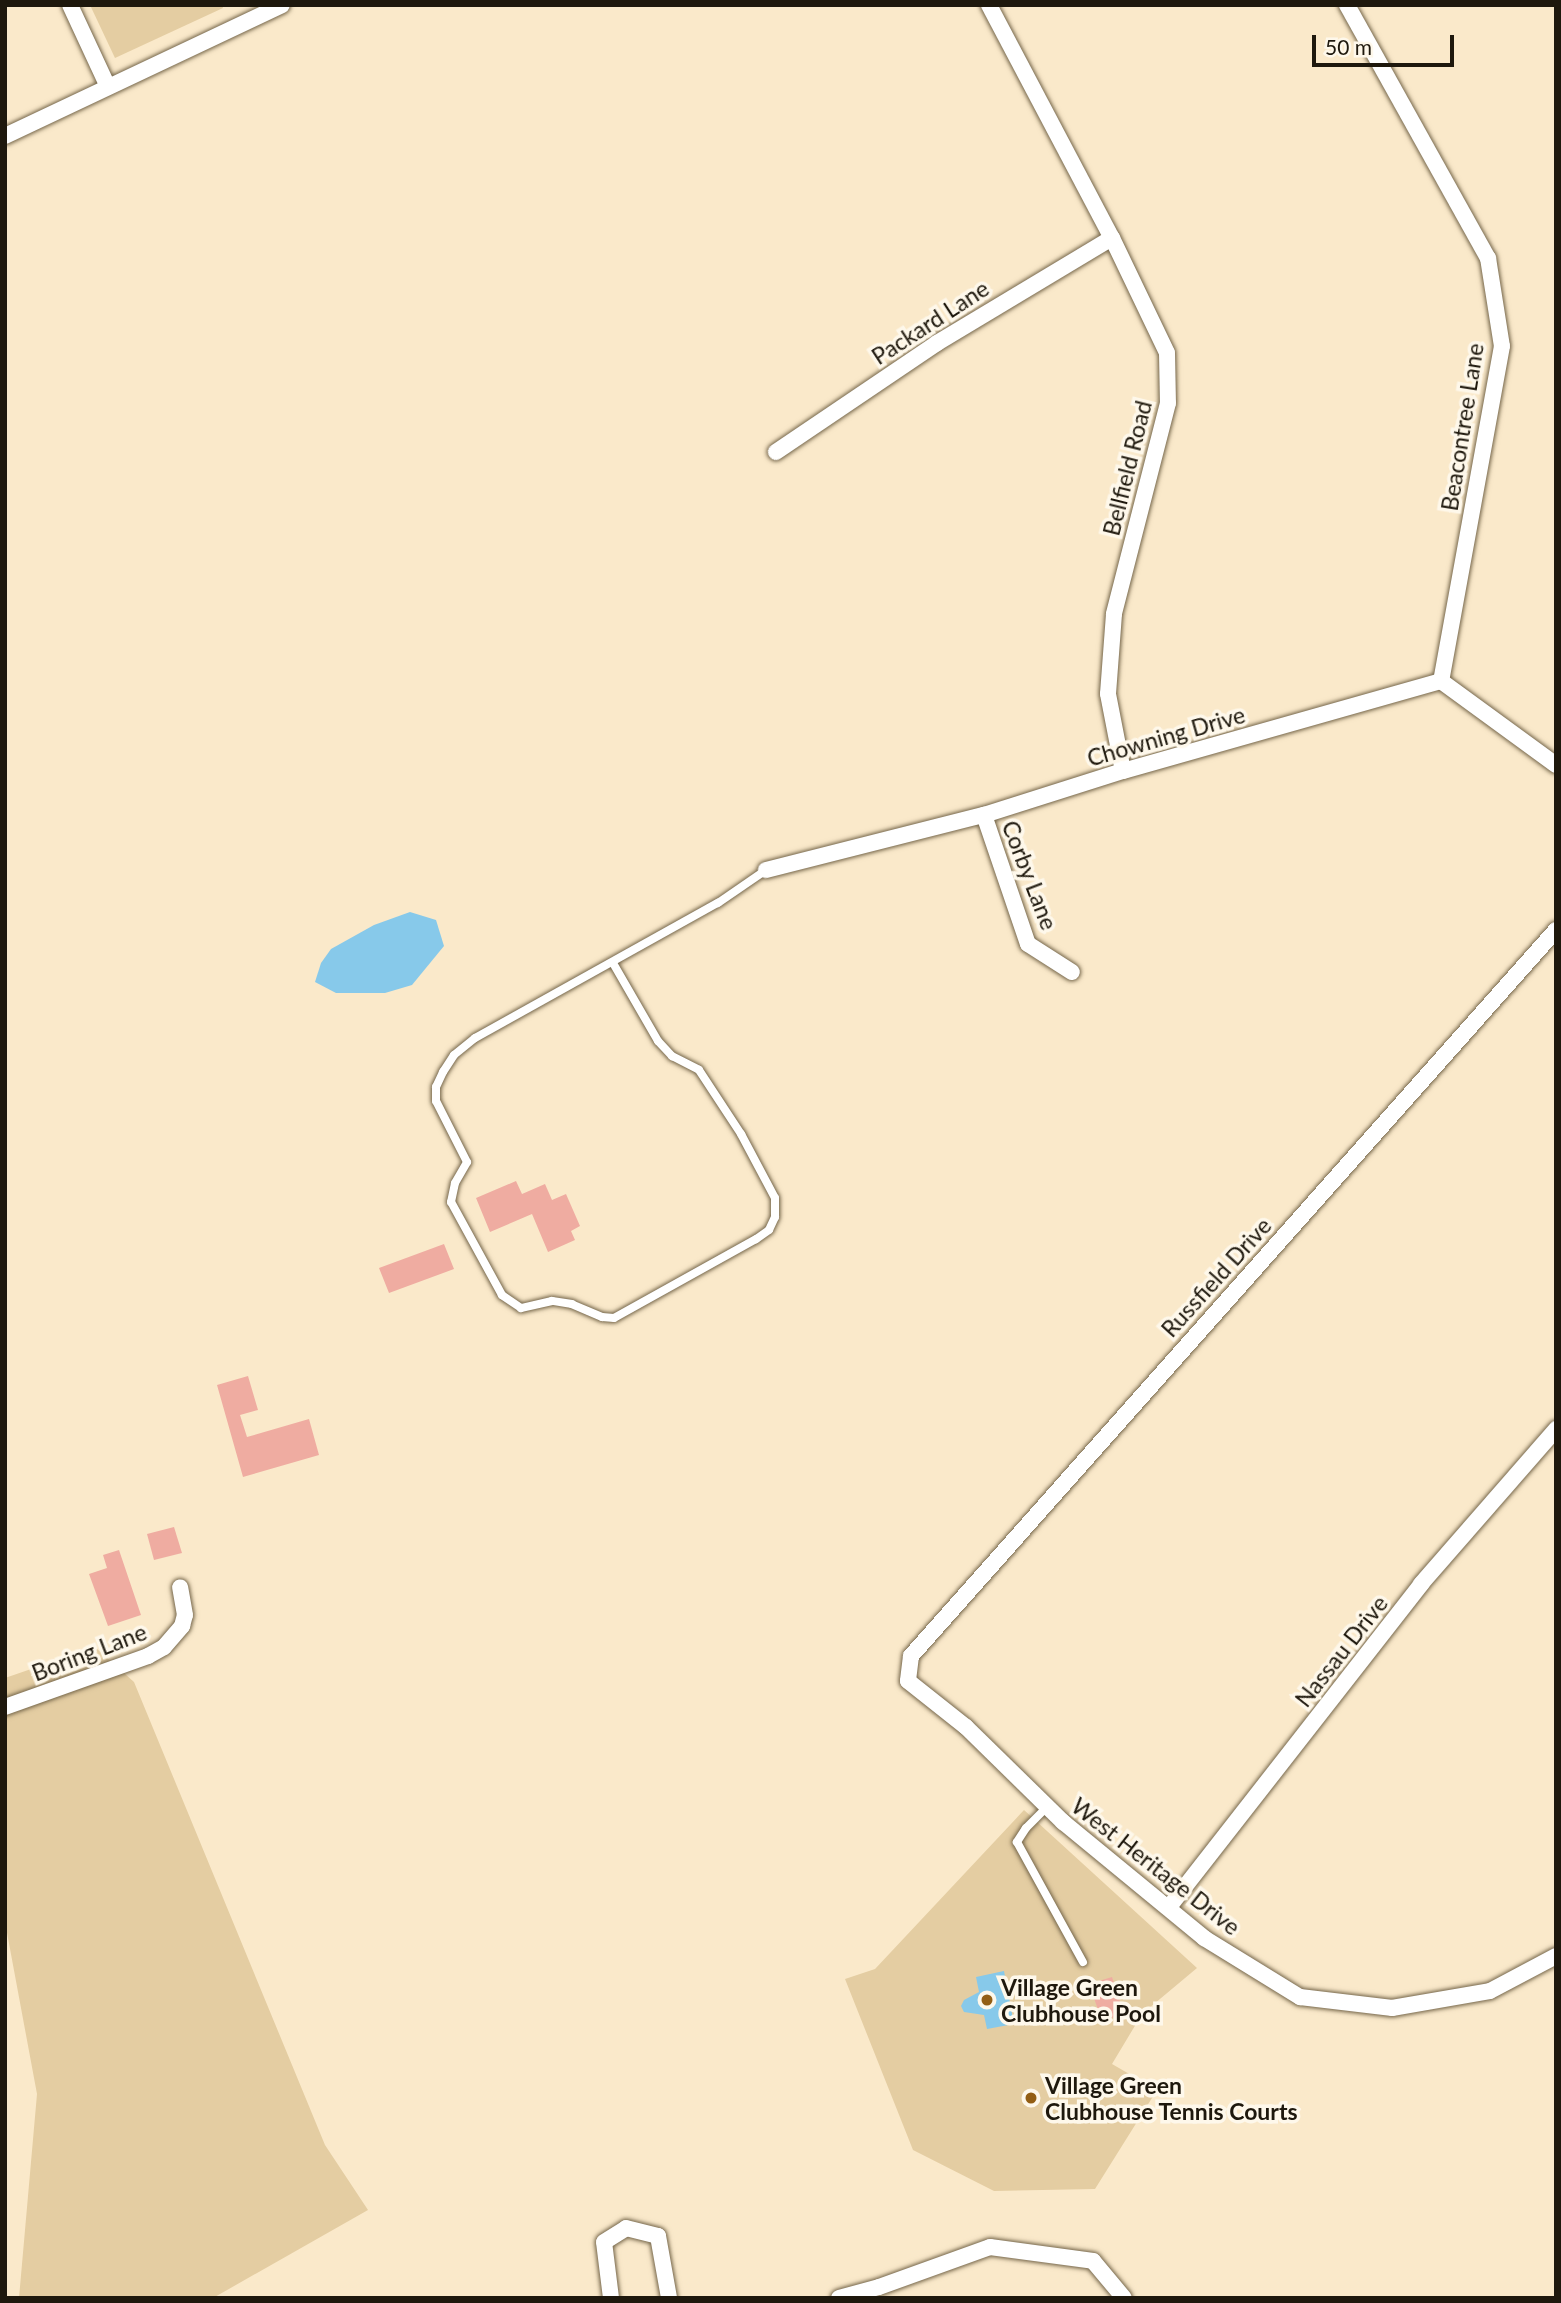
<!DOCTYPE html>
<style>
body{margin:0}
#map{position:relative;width:1561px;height:2303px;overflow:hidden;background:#fae9ca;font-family:Lato,sans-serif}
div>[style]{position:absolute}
.green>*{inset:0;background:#e4cda2}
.water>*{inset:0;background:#87c9ea}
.building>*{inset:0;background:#efaca1}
.roads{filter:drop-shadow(0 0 2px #75664a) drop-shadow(0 0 2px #75664a)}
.service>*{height:8px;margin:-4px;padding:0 4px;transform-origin:4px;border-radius:4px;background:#fff}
.minor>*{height:16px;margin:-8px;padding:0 8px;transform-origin:8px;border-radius:8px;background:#fff}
.dots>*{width:19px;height:19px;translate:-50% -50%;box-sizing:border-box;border:4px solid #fef8eb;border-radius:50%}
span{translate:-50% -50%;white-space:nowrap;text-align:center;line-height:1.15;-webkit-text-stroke:7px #fef8eb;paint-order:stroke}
.street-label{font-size:23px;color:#1e180d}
.poi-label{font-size:23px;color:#1e180d;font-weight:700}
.left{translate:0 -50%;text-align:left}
.frame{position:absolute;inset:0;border:7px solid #1e180d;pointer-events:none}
.scale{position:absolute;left:1312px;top:35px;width:142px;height:32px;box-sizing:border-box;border:4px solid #1e180d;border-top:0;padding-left:9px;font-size:21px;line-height:24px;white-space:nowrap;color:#1e180d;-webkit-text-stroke:5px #fef8eb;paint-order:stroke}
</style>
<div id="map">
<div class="green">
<i style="clip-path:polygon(90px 5px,222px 5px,223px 8px,115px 58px)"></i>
<i style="clip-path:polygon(95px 1647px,134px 1682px,325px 2145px,368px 2210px,213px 2298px,19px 2298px,37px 2094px,5px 1922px,5px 1678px)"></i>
<i style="clip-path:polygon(1024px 1810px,1197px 1968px,1142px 2014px,1112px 2064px,1157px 2090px,1095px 2189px,994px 2191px,913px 2150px,845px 1979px,875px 1969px)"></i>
</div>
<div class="water">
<i style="clip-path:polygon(410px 912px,436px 920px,444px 946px,412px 985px,385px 993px,336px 993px,315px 982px,321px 963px,331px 949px,374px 925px)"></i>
<i style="clip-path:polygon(1004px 1971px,1014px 2024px,987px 2029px,984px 2015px,964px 2012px,961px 2006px,964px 2000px,979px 1992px,976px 1977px)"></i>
</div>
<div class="building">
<i style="clip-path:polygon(516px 1181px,522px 1194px,545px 1184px,552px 1200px,566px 1194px,580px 1226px,571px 1231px,575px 1240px,548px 1252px,532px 1214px,490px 1232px,476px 1198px)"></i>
<i style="clip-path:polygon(444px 1244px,454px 1269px,389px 1293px,379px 1268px)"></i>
<i style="clip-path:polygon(248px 1376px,258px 1410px,240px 1415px,247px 1437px,309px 1419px,319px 1455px,243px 1477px,217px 1385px)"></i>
<i style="clip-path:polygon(174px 1527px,182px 1553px,154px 1560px,147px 1534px)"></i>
<i style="clip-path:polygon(119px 1550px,141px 1615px,108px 1626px,89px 1574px,107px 1568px,103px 1555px)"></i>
<i style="clip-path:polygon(1112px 1977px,1124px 2014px,1102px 2021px,1089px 1984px)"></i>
</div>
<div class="roads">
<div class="service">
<i style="left:613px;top:963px;width:90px;rotate:60deg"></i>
<i style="left:658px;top:1041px;width:21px;rotate:47deg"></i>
<i style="left:672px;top:1056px;width:30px;rotate:27deg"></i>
<i style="left:699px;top:1070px;width:77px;rotate:56.7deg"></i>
<i style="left:741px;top:1134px;width:72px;rotate:62deg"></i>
<i style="left:775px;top:1198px;width:19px;rotate:90deg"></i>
<i style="left:775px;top:1217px;width:14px;rotate:115deg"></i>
<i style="left:769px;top:1230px;width:16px;rotate:145deg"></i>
<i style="left:756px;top:1239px;width:162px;rotate:150.9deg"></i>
<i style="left:614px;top:1318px;width:12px;rotate:-175deg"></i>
<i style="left:602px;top:1317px;width:33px;rotate:-157deg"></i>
<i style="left:572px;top:1304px;width:20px;rotate:-171deg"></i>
<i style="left:552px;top:1301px;width:32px;rotate:167deg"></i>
<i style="left:521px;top:1308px;width:23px;rotate:-146deg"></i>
<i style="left:502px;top:1295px;width:106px;rotate:-118.7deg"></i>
<i style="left:451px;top:1202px;width:19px;rotate:-78deg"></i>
<i style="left:455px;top:1183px;width:24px;rotate:-60deg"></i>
<i style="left:467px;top:1162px;width:68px;rotate:-116.9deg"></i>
<i style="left:436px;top:1101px;width:14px;rotate:-90deg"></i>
<i style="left:436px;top:1087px;width:17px;rotate:-65deg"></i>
<i style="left:443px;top:1072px;width:20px;rotate:-57deg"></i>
<i style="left:454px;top:1055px;width:27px;rotate:-39deg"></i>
<i style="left:475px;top:1038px;width:278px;rotate:-29.1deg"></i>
<i style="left:718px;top:903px;width:58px;rotate:-34.5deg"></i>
<i style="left:1047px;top:1807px;width:30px;rotate:135deg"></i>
<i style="left:1026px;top:1828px;width:17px;rotate:123deg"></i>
<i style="left:1017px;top:1842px;width:137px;rotate:61.2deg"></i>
</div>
<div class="minor">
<i style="left:70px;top:5px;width:90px;rotate:65.1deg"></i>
<i style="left:989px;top:5px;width:263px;rotate:62.2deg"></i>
<i style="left:1112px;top:238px;width:127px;rotate:64.4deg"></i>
<i style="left:1167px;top:353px;width:50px;rotate:88.9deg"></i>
<i style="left:1168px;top:403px;width:218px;rotate:104.4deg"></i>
<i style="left:1114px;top:614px;width:80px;rotate:94.3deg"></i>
<i style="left:1108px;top:694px;width:78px;rotate:79deg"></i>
<i style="left:1347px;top:5px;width:290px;rotate:60.9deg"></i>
<i style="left:1488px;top:258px;width:89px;rotate:81deg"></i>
<i style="left:1502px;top:346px;width:341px;rotate:100.3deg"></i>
<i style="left:5px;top:136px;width:306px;rotate:-25.3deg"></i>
<i style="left:776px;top:452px;width:194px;rotate:-34.1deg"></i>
<i style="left:937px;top:343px;width:204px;rotate:-31deg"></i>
<i style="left:984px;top:815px;width:136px;rotate:71.2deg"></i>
<i style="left:1028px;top:944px;width:52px;rotate:32.5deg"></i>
<i style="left:766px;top:870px;width:225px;rotate:-14.2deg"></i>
<i style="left:984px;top:815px;width:146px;rotate:-17.6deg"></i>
<i style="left:1123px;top:771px;width:330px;rotate:-15.8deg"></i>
<i style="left:1441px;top:681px;width:142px;rotate:36.1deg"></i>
<i style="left:1556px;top:930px;width:971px;rotate:131.62deg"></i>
<i style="left:911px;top:1656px;width:25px;rotate:97deg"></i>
<i style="left:908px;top:1681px;width:74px;rotate:38.4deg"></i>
<i style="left:966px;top:1727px;width:136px;rotate:44.4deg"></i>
<i style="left:1063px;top:1822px;width:183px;rotate:39.4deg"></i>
<i style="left:1204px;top:1938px;width:113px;rotate:31.6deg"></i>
<i style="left:1300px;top:1997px;width:93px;rotate:6.8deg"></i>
<i style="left:1392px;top:2008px;width:99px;rotate:-9.8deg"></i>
<i style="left:1490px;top:1991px;width:75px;rotate:-27.9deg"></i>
<i style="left:5px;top:1707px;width:152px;rotate:-19.6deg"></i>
<i style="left:148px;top:1656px;width:18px;rotate:-29deg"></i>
<i style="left:164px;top:1647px;width:28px;rotate:-49deg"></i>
<i style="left:182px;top:1626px;width:11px;rotate:-75deg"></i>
<i style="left:185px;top:1615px;width:28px;rotate:-100deg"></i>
<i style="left:1169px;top:1907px;width:410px;rotate:-52deg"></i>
<i style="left:1421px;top:1584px;width:206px;rotate:-48.9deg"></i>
<i style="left:611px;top:2298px;width:56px;rotate:-97.1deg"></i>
<i style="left:604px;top:2242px;width:26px;rotate:-32deg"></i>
<i style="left:626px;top:2228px;width:33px;rotate:14deg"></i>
<i style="left:658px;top:2236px;width:63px;rotate:79.9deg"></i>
<i style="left:839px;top:2298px;width:41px;rotate:-15.4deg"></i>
<i style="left:879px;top:2287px;width:118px;rotate:-19.8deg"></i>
<i style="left:990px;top:2247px;width:104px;rotate:7.7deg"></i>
<i style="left:1093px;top:2261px;width:48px;rotate:50deg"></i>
</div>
</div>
<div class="dots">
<i style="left:987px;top:2000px;background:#935e14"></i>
<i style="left:1031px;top:2098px;background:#935e14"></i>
</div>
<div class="street-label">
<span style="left:930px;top:322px;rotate:-33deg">Packard Lane</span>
<span style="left:1462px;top:427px;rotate:-81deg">Beacontree Lane</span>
<span style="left:1127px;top:468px;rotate:-76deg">Bellfield Road</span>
<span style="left:1166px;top:736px;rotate:-16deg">Chowning Drive</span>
<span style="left:1030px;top:875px;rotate:69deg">Corby Lane</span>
<span style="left:1216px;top:1277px;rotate:-48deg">Russfield Drive</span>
<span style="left:1341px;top:1651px;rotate:-52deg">Nassau Drive</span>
<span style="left:89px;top:1652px;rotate:-21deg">Boring Lane</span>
<span style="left:1156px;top:1866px;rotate:38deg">West Heritage Drive</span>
</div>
<div class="poi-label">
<span class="left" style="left:1001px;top:2000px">Village Green<br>Clubhouse Pool</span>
<span class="left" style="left:1045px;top:2098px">Village Green<br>Clubhouse Tennis Courts</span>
</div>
<div class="frame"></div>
<div class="scale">50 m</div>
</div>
